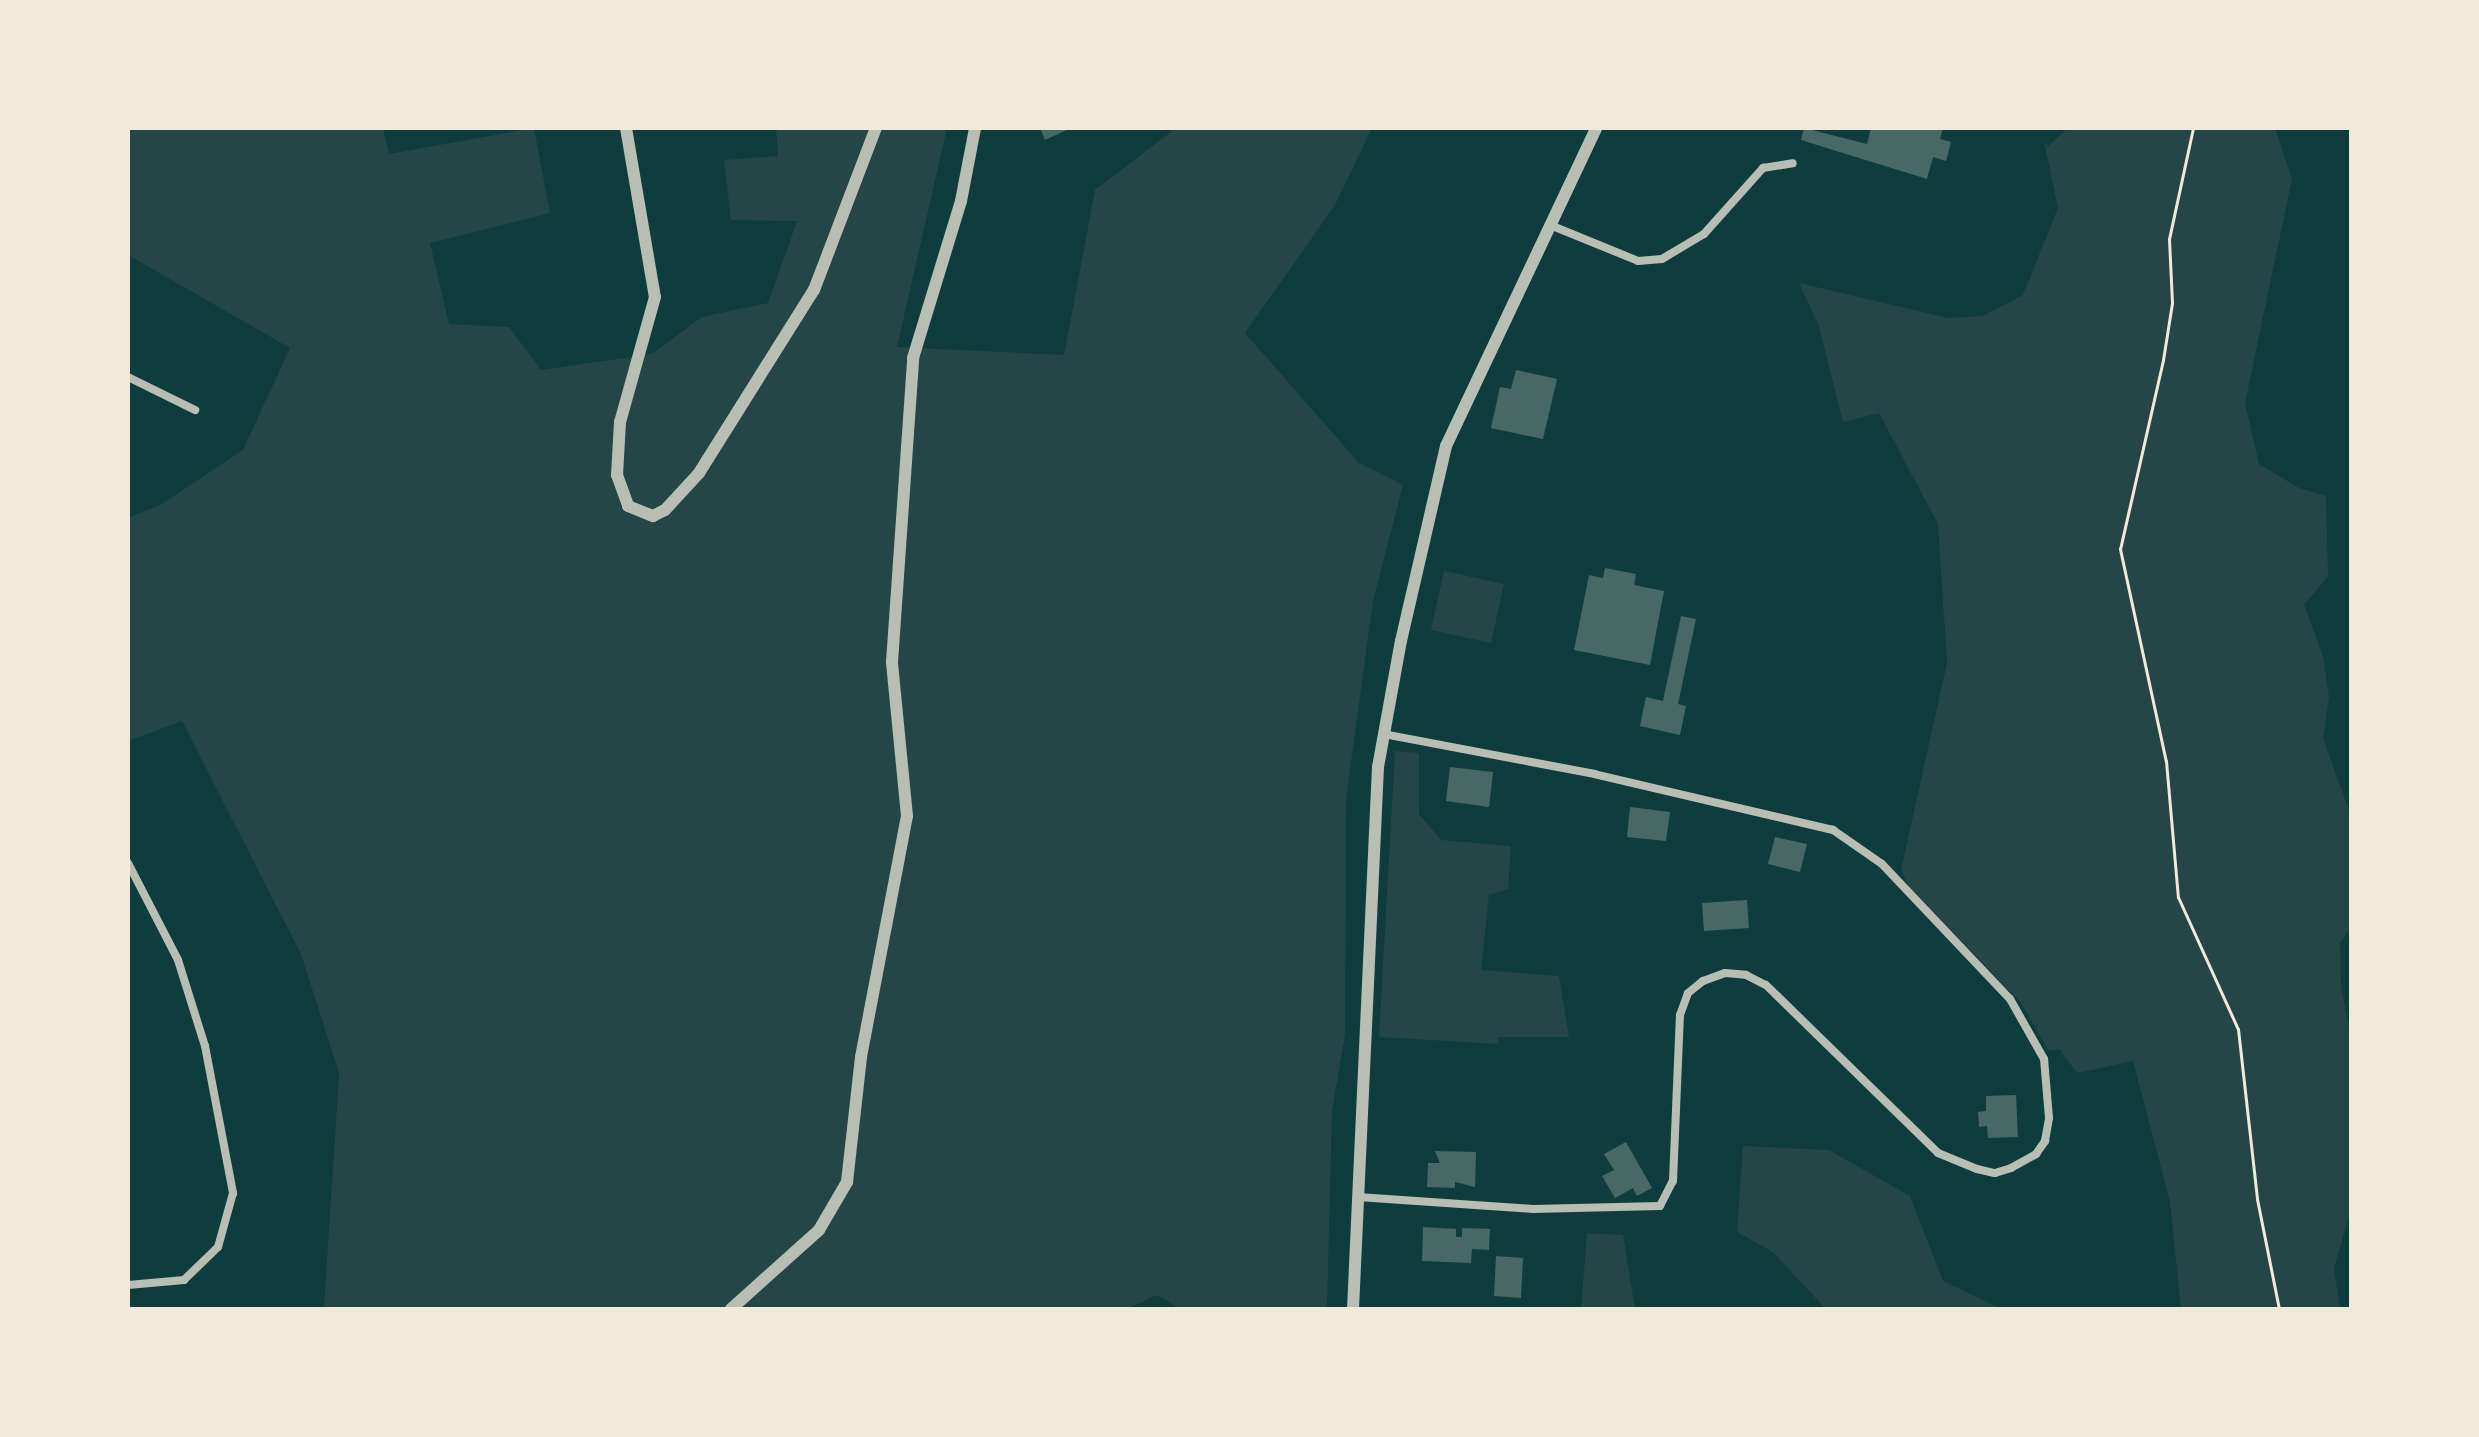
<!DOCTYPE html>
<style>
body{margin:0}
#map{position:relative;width:2479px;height:1437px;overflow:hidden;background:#0f3d3e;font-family:Montserrat,sans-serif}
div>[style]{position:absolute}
.green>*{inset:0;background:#244646}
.building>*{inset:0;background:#486865}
.path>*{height:3px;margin:-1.5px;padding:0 1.5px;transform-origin:1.5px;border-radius:1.5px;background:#f1e9da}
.minor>*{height:8px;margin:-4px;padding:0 4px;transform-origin:4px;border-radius:4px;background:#b8beb3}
.tertiary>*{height:12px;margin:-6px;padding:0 6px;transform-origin:6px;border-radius:6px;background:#b8beb3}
span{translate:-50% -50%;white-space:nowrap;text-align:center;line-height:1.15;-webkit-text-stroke:6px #f1e9da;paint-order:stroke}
.frame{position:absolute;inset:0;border:130px solid #f1e9da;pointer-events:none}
</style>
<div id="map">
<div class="green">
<i style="clip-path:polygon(128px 128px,383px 128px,389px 154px,534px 128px,550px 213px,430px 243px,449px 324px,509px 327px,541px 370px,652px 354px,702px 317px,768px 303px,797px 221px,731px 220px,724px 160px,778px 156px,776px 128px,947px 128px,897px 347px,1064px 355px,1095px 190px,1176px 128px,1372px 128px,1335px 205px,1245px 333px,1359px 463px,1403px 485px,1373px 601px,1346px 799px,1345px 1035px,1332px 1111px,1327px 1309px,1181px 1309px,1157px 1295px,1126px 1309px,324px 1309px,339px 1073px,301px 954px,182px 721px,128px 741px,128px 518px,162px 504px,243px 450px,290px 348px,128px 255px)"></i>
<i style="clip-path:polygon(2068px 128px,2275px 128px,2292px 179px,2245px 403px,2259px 464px,2299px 488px,2326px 496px,2328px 576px,2304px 605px,2323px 656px,2329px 697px,2323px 738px,2351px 816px,2351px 927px,2340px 943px,2341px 986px,2351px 1037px,2351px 1209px,2334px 1268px,2340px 1309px,2181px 1309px,2170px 1202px,2133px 1061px,2077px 1073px,2059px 1049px,2049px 1051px,2021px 1003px,1908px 885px,1901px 870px,1947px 663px,1938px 524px,1879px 413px,1843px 422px,1819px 326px,1799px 283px,1948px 318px,1983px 316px,2023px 295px,2058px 208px,2044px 141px,2048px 146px)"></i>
<i style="clip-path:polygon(1444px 571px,1504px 584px,1491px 643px,1431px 630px)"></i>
<i style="clip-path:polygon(1395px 751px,1419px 753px,1419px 814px,1441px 840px,1511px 846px,1508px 889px,1489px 895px,1481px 970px,1559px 976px,1569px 1037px,1498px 1037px,1498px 1044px,1379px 1037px)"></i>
<i style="clip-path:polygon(1743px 1146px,1829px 1150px,1910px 1196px,1943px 1281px,2002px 1309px,1826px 1309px,1773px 1252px,1737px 1232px)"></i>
<i style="clip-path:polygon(1587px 1233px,1623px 1235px,1635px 1309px,1581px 1309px)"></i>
</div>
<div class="building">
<i style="clip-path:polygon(1040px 128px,1071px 128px,1045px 140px)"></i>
<i style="clip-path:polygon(1804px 128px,1867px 144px,1871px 128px,1943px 128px,1940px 139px,1951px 142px,1946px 161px,1933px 157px,1927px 179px,1801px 140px)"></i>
<i style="clip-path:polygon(1516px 370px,1557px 379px,1543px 439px,1491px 428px,1500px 387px,1511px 389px)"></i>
<i style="clip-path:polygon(1605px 568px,1636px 574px,1634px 585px,1664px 591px,1650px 665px,1574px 650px,1589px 575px,1603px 578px)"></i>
<i style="clip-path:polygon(1681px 616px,1696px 619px,1678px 704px,1686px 706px,1680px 735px,1640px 726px,1646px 697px,1663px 701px)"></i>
<i style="clip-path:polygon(1450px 767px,1493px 772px,1489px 807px,1446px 801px)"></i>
<i style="clip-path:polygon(1630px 807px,1670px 812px,1666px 841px,1627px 837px)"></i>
<i style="clip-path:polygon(1775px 837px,1807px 844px,1800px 872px,1768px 864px)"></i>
<i style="clip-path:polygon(1747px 900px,1749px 928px,1704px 931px,1702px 903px)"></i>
<i style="clip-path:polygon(2016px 1095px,2018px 1137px,1988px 1138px,1987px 1126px,1979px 1127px,1978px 1112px,1986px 1111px,1986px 1096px)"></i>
<i style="clip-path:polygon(1626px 1142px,1652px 1188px,1637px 1196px,1633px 1188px,1615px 1198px,1602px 1176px,1614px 1170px,1604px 1154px)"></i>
<i style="clip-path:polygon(1435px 1151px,1476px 1152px,1475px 1187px,1455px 1182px,1455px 1188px,1427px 1187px,1428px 1163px,1440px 1163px)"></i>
<i style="clip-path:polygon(1423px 1227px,1456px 1229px,1456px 1237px,1462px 1237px,1462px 1228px,1490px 1229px,1489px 1250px,1472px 1249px,1471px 1263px,1422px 1261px)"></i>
<i style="clip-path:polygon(1496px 1256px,1523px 1258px,1521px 1298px,1494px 1296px)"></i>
</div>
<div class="path">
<i style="left:2193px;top:128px;width:114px;rotate:102.2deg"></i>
<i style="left:2169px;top:239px;width:64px;rotate:87.3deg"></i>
<i style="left:2172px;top:303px;width:58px;rotate:99deg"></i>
<i style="left:2163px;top:360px;width:194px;rotate:102.8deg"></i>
<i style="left:2120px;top:549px;width:217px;rotate:77.8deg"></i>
<i style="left:2166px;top:761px;width:137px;rotate:85deg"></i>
<i style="left:2178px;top:897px;width:145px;rotate:65.6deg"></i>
<i style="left:2238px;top:1029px;width:171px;rotate:83.6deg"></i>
<i style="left:2257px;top:1199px;width:112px;rotate:78.7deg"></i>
</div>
<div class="minor">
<i style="left:1550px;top:225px;width:95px;rotate:22.2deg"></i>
<i style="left:1638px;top:261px;width:24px;rotate:-5deg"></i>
<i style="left:1662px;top:259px;width:49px;rotate:-30.8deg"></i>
<i style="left:1704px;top:234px;width:89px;rotate:-48.2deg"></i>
<i style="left:1763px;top:168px;width:30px;rotate:-9deg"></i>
<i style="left:128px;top:377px;width:75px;rotate:26.2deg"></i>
<i style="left:128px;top:863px;width:109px;rotate:62.7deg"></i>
<i style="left:178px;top:960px;width:90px;rotate:72.6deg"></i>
<i style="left:205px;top:1046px;width:150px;rotate:79.2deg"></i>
<i style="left:233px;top:1193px;width:56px;rotate:105.5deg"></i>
<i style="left:218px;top:1247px;width:47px;rotate:135.9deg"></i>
<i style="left:184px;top:1280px;width:56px;rotate:174.9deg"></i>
<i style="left:1358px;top:1197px;width:175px;rotate:3.9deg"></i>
<i style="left:1533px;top:1209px;width:127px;rotate:-1.4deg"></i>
<i style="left:1660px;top:1206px;width:28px;rotate:-63deg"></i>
<i style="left:1673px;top:1181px;width:166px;rotate:-87.6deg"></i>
<i style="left:1680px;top:1015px;width:23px;rotate:-70deg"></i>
<i style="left:1688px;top:993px;width:19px;rotate:-39deg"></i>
<i style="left:1703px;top:981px;width:23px;rotate:-20deg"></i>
<i style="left:1725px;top:973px;width:21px;rotate:5deg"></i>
<i style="left:1746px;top:975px;width:22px;rotate:27deg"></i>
<i style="left:1766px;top:985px;width:240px;rotate:44.3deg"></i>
<i style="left:1938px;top:1153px;width:42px;rotate:22.3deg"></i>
<i style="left:1977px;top:1169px;width:18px;rotate:13deg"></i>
<i style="left:1995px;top:1173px;width:17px;rotate:-17deg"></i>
<i style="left:2011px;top:1168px;width:29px;rotate:-29deg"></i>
<i style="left:2036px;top:1154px;width:16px;rotate:-55deg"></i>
<i style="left:2045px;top:1141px;width:23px;rotate:-80deg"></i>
<i style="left:2049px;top:1118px;width:59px;rotate:-94.8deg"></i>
<i style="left:2044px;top:1059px;width:69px;rotate:-119.5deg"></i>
<i style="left:2010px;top:999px;width:186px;rotate:-133.5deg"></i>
<i style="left:1882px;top:864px;width:60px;rotate:-145.2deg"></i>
<i style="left:1833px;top:830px;width:244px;rotate:-166.8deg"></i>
<i style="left:1595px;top:774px;width:216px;rotate:-169.3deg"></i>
</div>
<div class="tertiary">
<i style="left:626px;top:128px;width:171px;rotate:80.3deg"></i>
<i style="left:655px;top:297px;width:130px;rotate:105.6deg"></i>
<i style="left:620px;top:422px;width:53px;rotate:93.2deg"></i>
<i style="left:617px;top:475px;width:33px;rotate:70deg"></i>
<i style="left:628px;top:506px;width:27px;rotate:22deg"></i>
<i style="left:653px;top:516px;width:13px;rotate:-27deg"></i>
<i style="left:665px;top:510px;width:50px;rotate:-47.4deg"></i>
<i style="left:699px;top:473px;width:216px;rotate:-57.9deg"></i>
<i style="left:814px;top:290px;width:173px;rotate:-69.1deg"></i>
<i style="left:731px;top:1309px;width:118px;rotate:-41.9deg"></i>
<i style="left:819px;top:1230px;width:56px;rotate:-59.7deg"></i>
<i style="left:847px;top:1182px;width:126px;rotate:-83.6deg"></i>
<i style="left:861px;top:1057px;width:245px;rotate:-79.2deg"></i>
<i style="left:907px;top:816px;width:155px;rotate:-95.6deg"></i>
<i style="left:892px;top:662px;width:305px;rotate:-86deg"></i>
<i style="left:913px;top:358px;width:164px;rotate:-73deg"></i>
<i style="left:961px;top:201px;width:74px;rotate:-79.1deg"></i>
<i style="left:1353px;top:1309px;width:543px;rotate:-87.36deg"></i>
<i style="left:1378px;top:767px;width:128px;rotate:-79.7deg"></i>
<i style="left:1401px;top:641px;width:200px;rotate:-77deg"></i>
<i style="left:1446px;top:446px;width:352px;rotate:-64.7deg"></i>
</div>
<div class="frame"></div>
</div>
